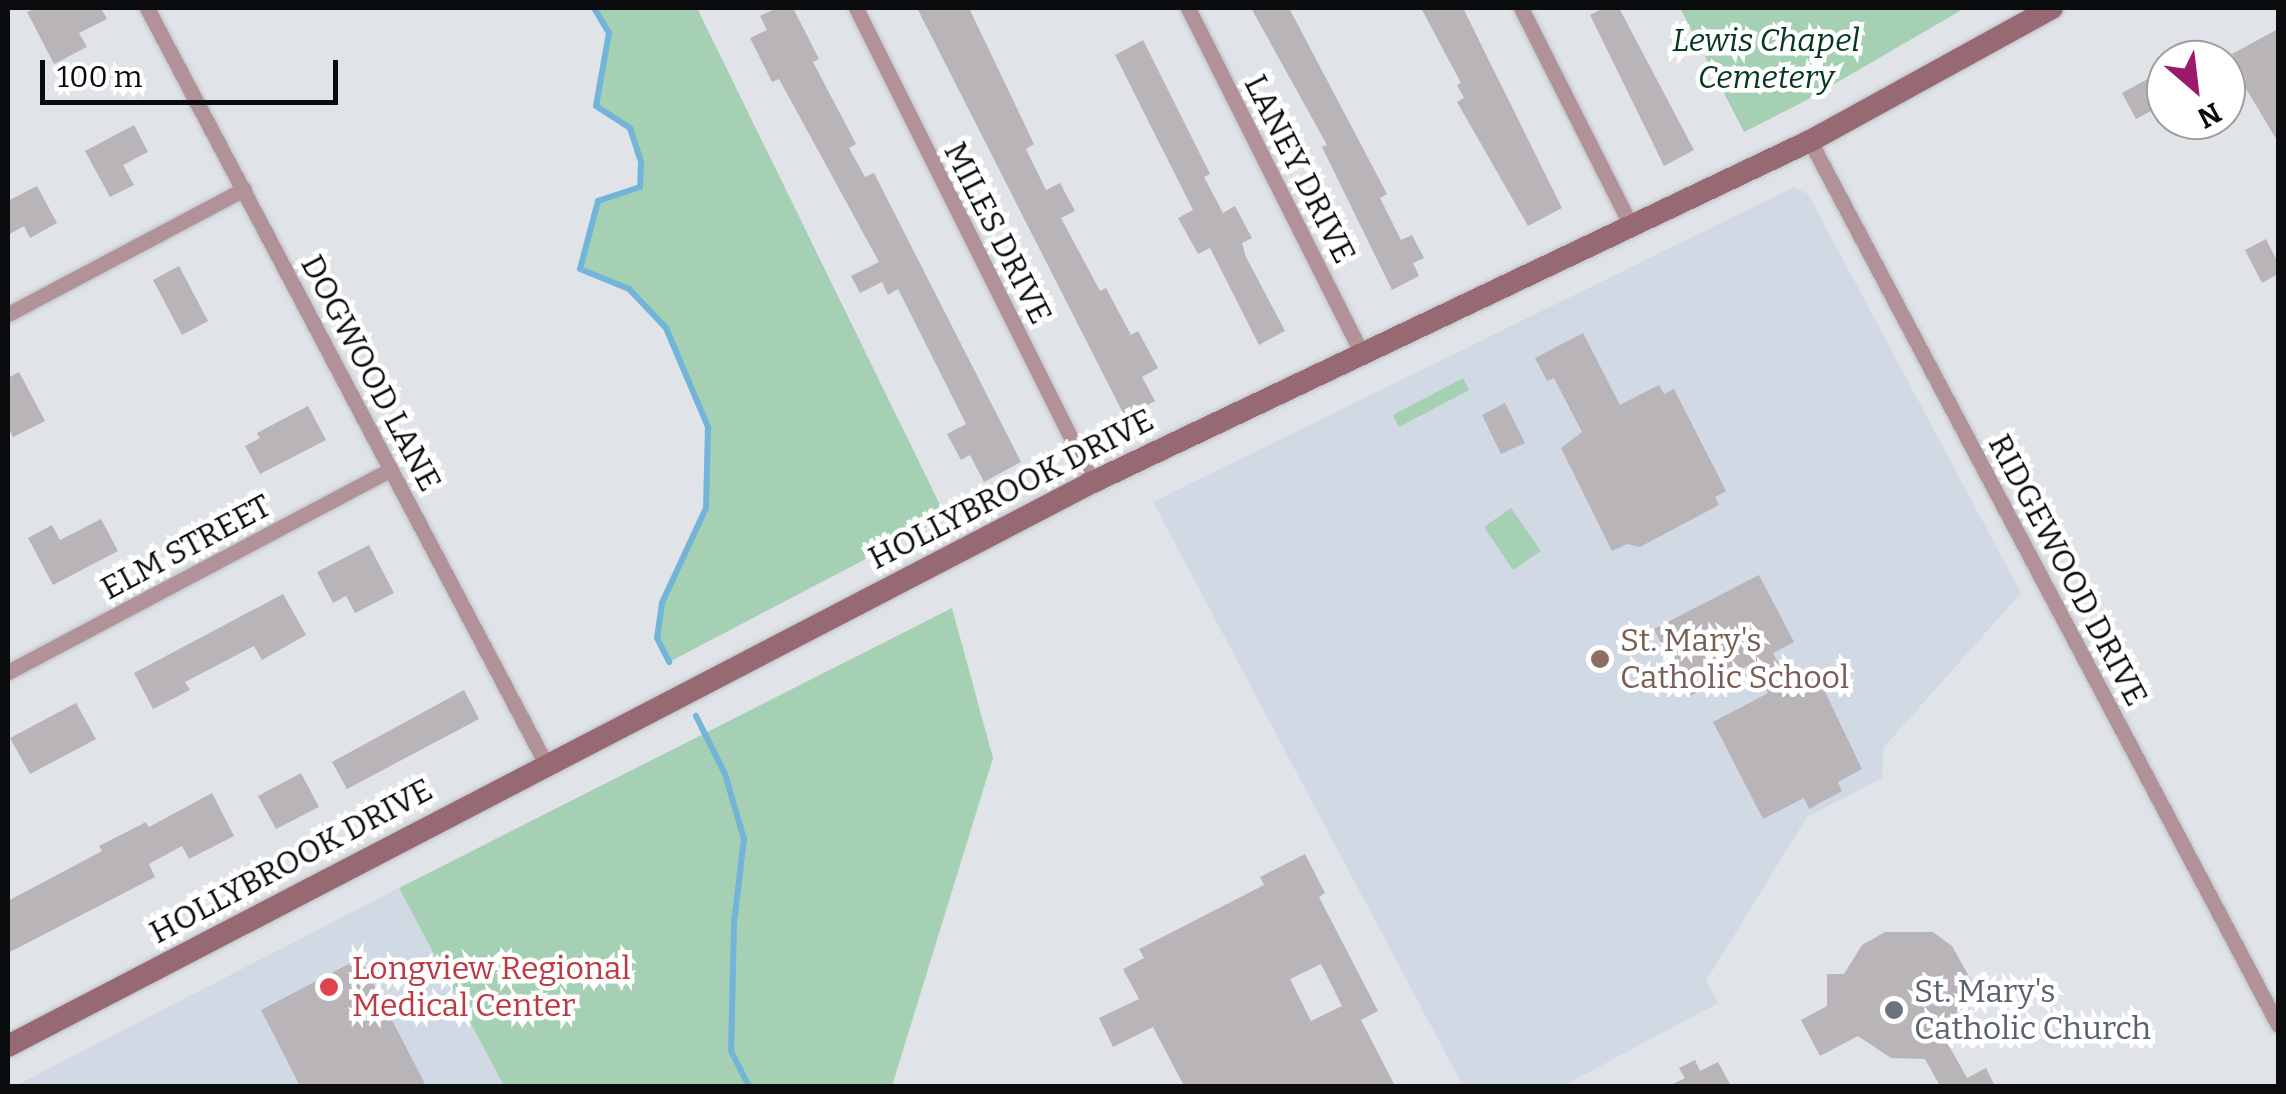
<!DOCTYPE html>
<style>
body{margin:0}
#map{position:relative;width:2286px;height:1094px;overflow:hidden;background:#e0e4e9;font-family:Bitter,serif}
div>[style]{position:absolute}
.built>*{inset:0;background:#d0d9e4}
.green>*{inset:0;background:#a5d0b3}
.stream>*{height:6px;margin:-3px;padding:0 3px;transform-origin:3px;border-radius:3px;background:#73b5d9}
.building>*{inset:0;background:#b9b4b8}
.roads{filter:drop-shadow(0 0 2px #bec1c6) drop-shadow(0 0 2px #bec1c6)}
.street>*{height:15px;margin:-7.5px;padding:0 7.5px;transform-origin:7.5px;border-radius:7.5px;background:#b19298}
.secondary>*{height:22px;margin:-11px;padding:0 11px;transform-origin:11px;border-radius:11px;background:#976a73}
.dots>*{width:28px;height:28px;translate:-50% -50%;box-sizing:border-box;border:5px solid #fff;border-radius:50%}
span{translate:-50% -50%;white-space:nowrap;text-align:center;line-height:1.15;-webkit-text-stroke:9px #fff;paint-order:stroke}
.park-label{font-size:32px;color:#05381e;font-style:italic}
.street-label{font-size:32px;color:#0a0b0d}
.education-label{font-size:32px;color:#785e54}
.left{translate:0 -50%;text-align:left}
.health-label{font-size:32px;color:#be3a42}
.worship-label{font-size:32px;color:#5b616d}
.frame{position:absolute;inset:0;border:10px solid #0a0b0d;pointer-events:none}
.north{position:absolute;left:2146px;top:40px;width:100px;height:100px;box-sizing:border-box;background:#fff;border:2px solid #9d9d9e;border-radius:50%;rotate:152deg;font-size:28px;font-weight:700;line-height:40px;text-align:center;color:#0a0b0d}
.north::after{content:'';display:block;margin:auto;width:35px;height:45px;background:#9c196b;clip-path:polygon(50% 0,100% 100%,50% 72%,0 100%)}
.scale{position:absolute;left:40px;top:60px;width:298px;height:45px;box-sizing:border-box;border:5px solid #0a0b0d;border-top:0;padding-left:12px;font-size:30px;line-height:35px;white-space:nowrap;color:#0a0b0d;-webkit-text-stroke:8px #fff;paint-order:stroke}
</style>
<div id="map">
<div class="built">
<i style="clip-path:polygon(1794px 187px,1808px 194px,2021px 593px,1884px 747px,1882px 778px,1807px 817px,1706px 981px,1718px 1003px,1563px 1086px,1463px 1086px,1153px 502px)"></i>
<i style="clip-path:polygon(399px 888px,504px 1086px,15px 1086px)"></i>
</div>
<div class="green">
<i style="clip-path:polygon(594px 8px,697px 8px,946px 517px,669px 662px,657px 638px,662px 603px,706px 508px,708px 427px,666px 328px,629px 289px,580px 269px,598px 201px,640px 187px,641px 162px,630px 128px,596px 106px,609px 33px)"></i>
<i style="clip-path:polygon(1680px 8px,1965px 8px,1805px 101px,1744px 132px)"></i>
<i style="clip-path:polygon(1463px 378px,1469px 390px,1399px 427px,1393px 415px)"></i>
<i style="clip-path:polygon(1511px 508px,1541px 551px,1513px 570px,1484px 527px)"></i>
<i style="clip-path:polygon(952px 608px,993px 758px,892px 1086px,504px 1086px,399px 888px)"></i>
</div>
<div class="stream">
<i style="left:594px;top:8px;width:29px;rotate:59deg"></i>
<i style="left:609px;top:33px;width:74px;rotate:100.1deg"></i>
<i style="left:596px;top:106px;width:40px;rotate:32.9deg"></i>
<i style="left:630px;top:128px;width:36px;rotate:72deg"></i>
<i style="left:641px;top:162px;width:25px;rotate:92deg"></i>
<i style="left:640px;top:187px;width:44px;rotate:161.6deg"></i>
<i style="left:598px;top:201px;width:70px;rotate:104.8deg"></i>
<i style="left:580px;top:269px;width:53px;rotate:22.2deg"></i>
<i style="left:629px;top:289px;width:54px;rotate:46.5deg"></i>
<i style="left:666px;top:328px;width:108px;rotate:67deg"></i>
<i style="left:708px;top:427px;width:81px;rotate:91.4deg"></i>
<i style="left:706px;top:508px;width:105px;rotate:114.9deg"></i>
<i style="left:662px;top:603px;width:35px;rotate:98deg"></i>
<i style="left:657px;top:638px;width:27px;rotate:63deg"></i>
<i style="left:696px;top:716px;width:65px;rotate:63.4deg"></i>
<i style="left:725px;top:774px;width:68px;rotate:73.7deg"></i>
<i style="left:744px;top:839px;width:85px;rotate:96.8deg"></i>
<i style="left:734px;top:923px;width:128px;rotate:91.3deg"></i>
<i style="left:731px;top:1051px;width:39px;rotate:63deg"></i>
</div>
<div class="building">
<i style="clip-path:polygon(36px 8px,101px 8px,107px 19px,79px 33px,87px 47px,54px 64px,27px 12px)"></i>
<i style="clip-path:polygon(777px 8px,793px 8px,819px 59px,813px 62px,856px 144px,849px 148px,865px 177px,874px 173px,1021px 462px,984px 482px,970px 455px,961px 460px,947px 434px,966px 424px,898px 289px,888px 295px,882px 282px,860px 293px,851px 276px,879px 262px,779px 79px,772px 82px,750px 38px,767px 30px,760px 16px)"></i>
<i style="clip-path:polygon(917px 8px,969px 8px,1034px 144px,1026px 149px,1046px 190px,1060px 183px,1075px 211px,1061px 218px,1100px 291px,1106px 288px,1131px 335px,1138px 331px,1158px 368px,1142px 377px,1155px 401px,1125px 417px)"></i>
<i style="clip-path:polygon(1251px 8px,1289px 8px,1387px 194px,1380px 198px,1401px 240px,1412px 235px,1424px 258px,1413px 263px,1419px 276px,1392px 290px,1322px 147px,1327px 145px)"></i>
<i style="clip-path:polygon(1421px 8px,1463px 8px,1562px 208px,1528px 226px,1457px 102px,1464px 98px,1457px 85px,1461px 83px)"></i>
<i style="clip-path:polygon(1604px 8px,1619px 8px,1694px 150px,1664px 166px,1590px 15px)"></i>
<i style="clip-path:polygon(2278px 29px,2278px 142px,2242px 82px,2246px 80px,2232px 54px)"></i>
<i style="clip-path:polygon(1143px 40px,1210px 174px,1204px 177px,1223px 213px,1235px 206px,1252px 238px,1242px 243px,1246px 257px,1285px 331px,1259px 345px,1210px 248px,1198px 254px,1178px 218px,1193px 210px,1115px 55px)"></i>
<i style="clip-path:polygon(2166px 69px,2166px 103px,2136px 119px,2122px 93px)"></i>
<i style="clip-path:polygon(134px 125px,148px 152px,123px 165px,134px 185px,110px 197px,85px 151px)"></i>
<i style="clip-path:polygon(37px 186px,57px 223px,30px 238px,24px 226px,8px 235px,8px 201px)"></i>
<i style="clip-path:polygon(2266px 239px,2278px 263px,2278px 274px,2262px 283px,2245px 250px)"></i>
<i style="clip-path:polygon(179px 266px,208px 321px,182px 335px,153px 280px)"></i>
<i style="clip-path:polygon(1583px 333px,1620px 405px,1659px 385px,1664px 394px,1674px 389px,1726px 491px,1715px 497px,1719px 505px,1640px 547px,1627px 544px,1612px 551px,1561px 448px,1582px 432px,1554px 378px,1547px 381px,1535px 358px)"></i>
<i style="clip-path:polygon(19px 372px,45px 421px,13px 437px,8px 427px,8px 378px)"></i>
<i style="clip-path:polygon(1505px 403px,1525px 443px,1501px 454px,1482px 415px)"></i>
<i style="clip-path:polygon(308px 406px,326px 440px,260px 474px,245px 446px,260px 438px,257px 433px)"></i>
<i style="clip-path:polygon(101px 519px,118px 551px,53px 585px,28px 538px,52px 525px,60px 540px)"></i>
<i style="clip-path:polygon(369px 545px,394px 593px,355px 613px,346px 596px,333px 603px,317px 572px)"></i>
<i style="clip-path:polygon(1759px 575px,1794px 642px,1773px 653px,1790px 684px,1815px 671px,1862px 769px,1838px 782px,1842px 791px,1809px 809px,1804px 798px,1763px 819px,1713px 722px,1768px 693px,1753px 663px,1688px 697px,1654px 629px)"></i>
<i style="clip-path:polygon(283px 594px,306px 635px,262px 660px,254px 646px,185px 682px,190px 690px,153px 709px,134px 673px)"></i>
<i style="clip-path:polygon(464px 690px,479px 719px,347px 789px,332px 762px)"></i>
<i style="clip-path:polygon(76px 703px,96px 739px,30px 774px,10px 738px)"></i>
<i style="clip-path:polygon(301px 773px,319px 807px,276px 829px,258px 796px)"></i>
<i style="clip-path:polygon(212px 793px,234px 836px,189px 859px,182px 846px,149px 864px,155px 877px,8px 953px,8px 901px,102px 851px,99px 846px,146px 822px,149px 827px)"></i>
<i style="clip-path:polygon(evenodd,1305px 854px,1325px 893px,1319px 897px,1378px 1011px,1361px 1020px,1395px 1086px,1184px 1086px,1153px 1027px,1113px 1047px,1099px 1018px,1139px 999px,1123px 969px,1144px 958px,1139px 949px,1264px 885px,1260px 877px,1305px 854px,1321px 964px,1342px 1006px,1311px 1021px,1290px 979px,1321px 964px)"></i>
<i style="clip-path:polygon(1885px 932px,1933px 932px,1952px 946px,1971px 980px,1969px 1014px,1948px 1044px,1967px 1078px,1986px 1068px,1995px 1086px,1940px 1086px,1925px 1059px,1891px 1058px,1858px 1036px,1820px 1056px,1801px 1020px,1827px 1006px,1827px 974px,1844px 974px,1862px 945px)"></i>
<i style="clip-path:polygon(360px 958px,426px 1086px,300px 1086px,261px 1010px)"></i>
<i style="clip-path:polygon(1695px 1060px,1700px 1071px,1718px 1062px,1731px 1086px,1669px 1086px,1685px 1078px,1679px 1068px)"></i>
</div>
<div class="roads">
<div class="street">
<i style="left:147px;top:8px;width:855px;rotate:62.18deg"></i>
<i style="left:856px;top:8px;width:530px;rotate:63.43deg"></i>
<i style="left:1188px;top:8px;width:387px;rotate:63.3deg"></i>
<i style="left:1521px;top:8px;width:244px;rotate:63.2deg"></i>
<i style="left:1810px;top:141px;width:1000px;rotate:62.1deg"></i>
<i style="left:8px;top:314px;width:267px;rotate:-27.9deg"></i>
<i style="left:8px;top:672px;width:432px;rotate:-27.9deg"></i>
</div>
<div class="secondary">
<i style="left:8px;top:1046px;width:1223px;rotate:-27.47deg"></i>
<i style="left:1093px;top:482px;width:794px;rotate:-25.44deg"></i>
<i style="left:1810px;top:141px;width:276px;rotate:-28.8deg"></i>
</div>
</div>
<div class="dots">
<i style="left:1600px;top:659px;background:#8d6e63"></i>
<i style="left:329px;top:987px;background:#e0444e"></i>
<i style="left:1894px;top:1010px;background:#6b7280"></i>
</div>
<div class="park-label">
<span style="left:1766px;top:59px">Lewis Chapel<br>Cemetery</span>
</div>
<div class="street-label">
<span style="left:1300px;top:169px;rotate:63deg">LANEY DRIVE</span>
<span style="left:998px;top:233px;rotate:63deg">MILES DRIVE</span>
<span style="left:371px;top:373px;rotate:62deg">DOGWOOD LANE</span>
<span style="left:1011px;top:489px;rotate:-27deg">HOLLYBROOK DRIVE</span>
<span style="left:186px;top:547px;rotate:-28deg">ELM STREET</span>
<span style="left:2068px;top:570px;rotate:62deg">RIDGEWOOD DRIVE</span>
<span style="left:291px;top:861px;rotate:-28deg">HOLLYBROOK DRIVE</span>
</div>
<div class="education-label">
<span class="left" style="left:1620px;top:659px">St. Mary's<br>Catholic School</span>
</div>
<div class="health-label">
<span class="left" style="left:352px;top:987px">Longview Regional<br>Medical Center</span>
</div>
<div class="worship-label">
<span class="left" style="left:1914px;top:1010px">St. Mary's<br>Catholic Church</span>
</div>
<div class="frame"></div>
<div class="north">N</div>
<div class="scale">100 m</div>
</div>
